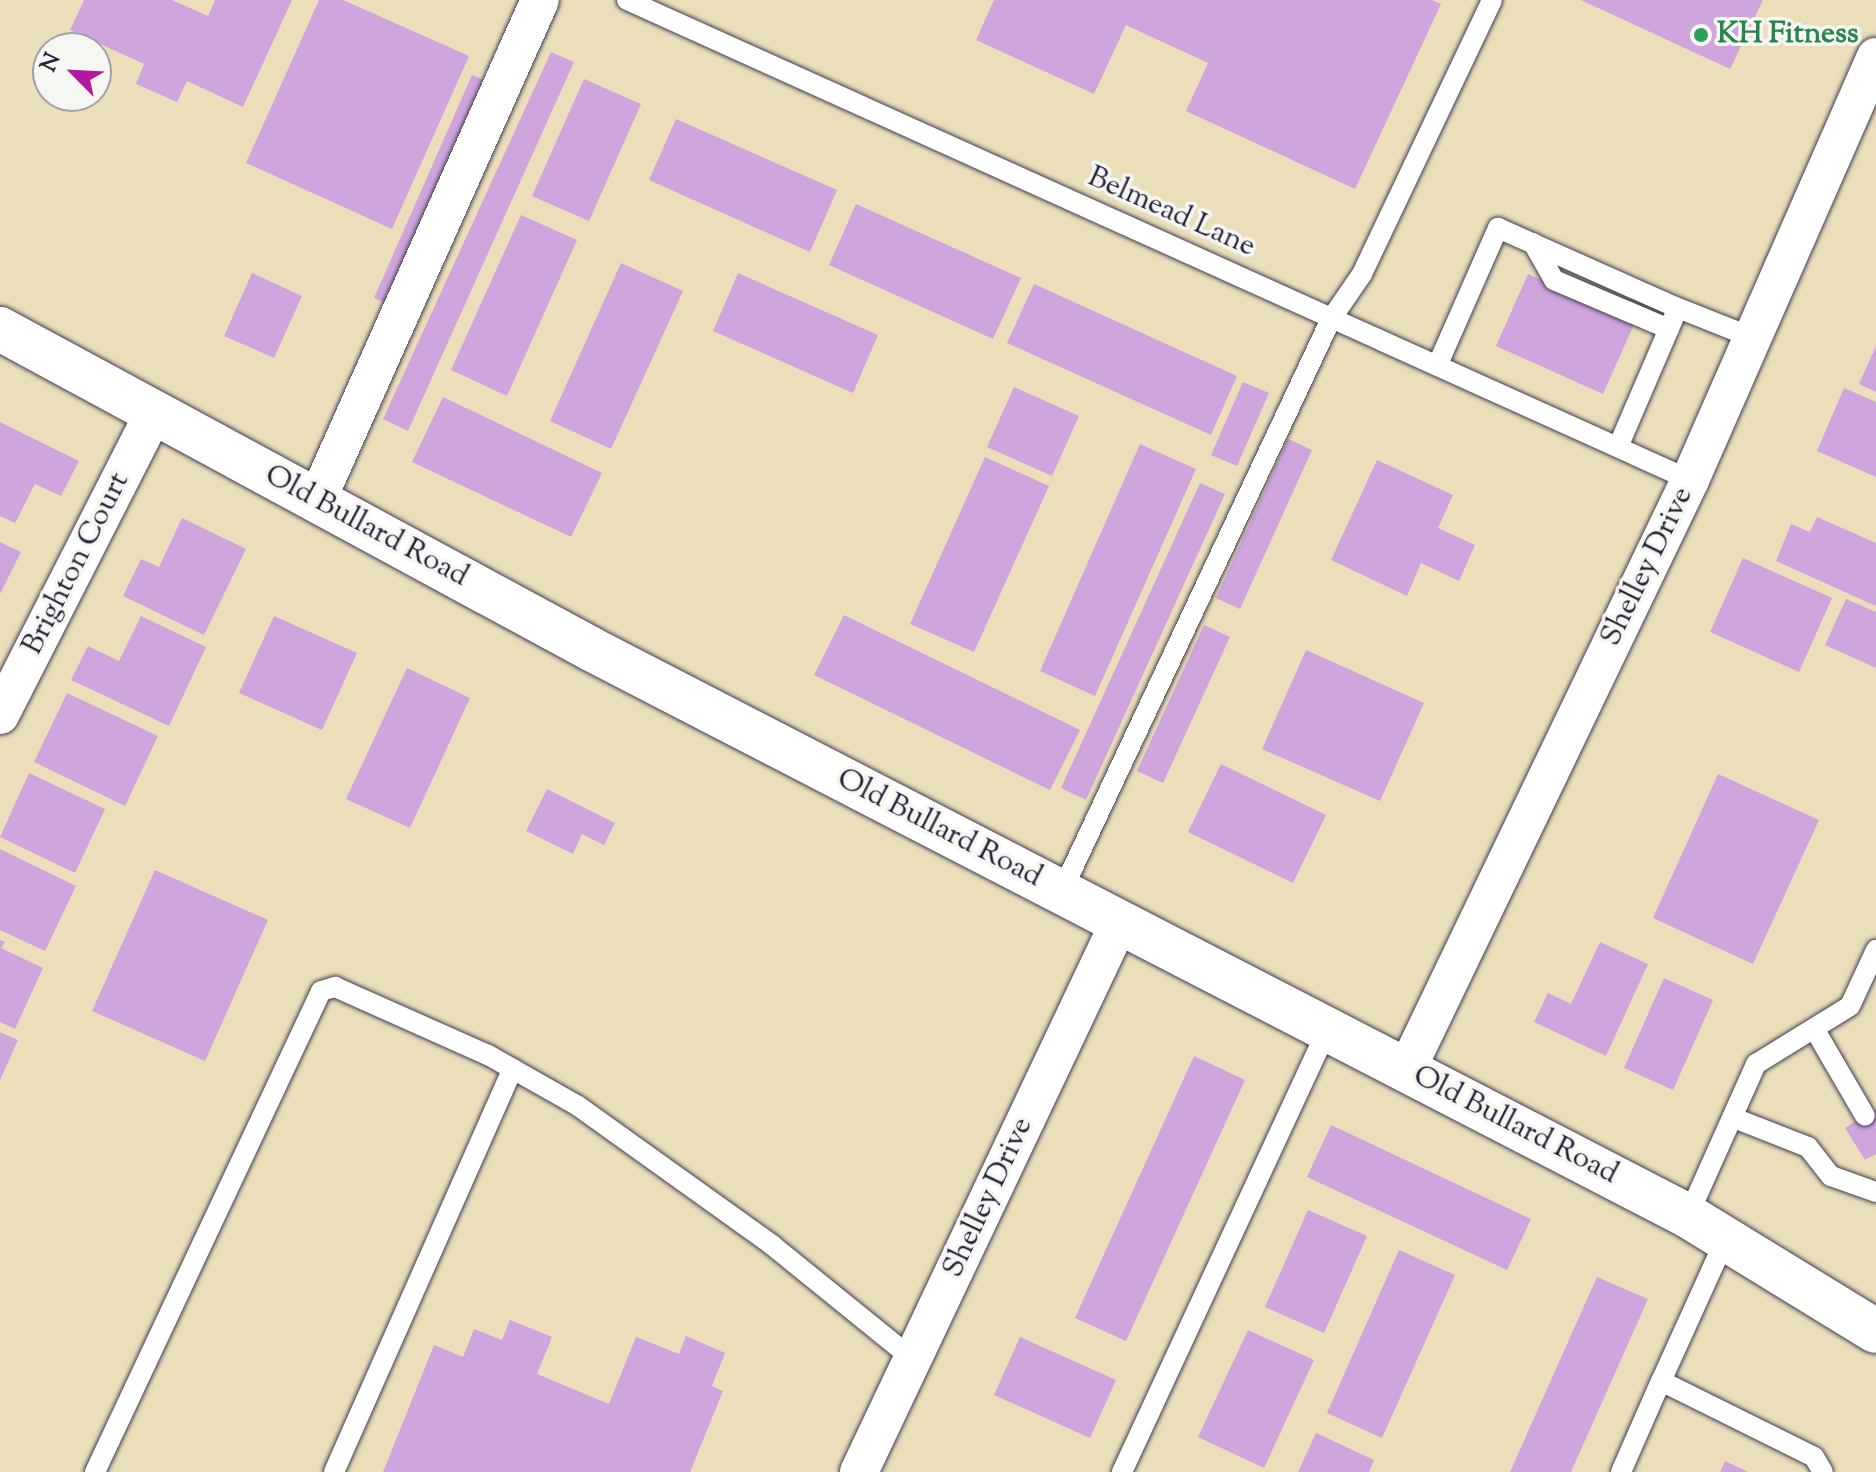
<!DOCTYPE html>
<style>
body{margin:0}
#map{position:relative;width:1876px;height:1472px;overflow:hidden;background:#ebdebb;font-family:"Sorts Mill Goudy",serif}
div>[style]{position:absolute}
.building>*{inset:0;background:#cea5dd}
.roads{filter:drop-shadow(0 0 2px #403e4e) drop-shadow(0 0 2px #403e4e)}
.lane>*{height:20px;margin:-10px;padding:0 10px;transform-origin:10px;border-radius:10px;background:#fff}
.street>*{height:38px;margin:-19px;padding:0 19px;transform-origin:19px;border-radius:19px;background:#fff}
.secondary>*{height:44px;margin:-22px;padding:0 22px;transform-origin:22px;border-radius:22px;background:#fff}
.dots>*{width:22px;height:22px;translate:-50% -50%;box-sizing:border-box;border:4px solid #f6f6f2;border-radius:50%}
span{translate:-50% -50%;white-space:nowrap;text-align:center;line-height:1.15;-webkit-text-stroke:7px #f6f6f2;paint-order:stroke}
.leisure-label{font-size:30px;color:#27864d;font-weight:700}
.left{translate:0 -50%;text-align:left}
.street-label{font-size:30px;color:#22223b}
.north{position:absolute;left:32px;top:32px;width:80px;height:80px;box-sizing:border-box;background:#f6f6f2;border:2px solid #a1a1a9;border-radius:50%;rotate:294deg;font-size:22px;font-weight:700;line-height:32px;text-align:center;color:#22223b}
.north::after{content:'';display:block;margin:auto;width:28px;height:36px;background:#b5179e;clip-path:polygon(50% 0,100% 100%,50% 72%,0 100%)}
</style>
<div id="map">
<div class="building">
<i style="clip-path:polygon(84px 0,172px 0,208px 16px,215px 0,292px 0,243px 107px,187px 81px,177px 102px,136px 84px,144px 64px,70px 30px)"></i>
<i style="clip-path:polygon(319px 0,343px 0,469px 56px,392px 229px,246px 163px)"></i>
<i style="clip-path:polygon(994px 0,1432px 0,1441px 4px,1355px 189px,1186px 111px,1208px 63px,1126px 25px,1094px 94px,976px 40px)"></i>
<i style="clip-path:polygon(1581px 0,1763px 0,1730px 69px)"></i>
<i style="clip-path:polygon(551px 52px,574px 62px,408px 431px,383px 419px)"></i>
<i style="clip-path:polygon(472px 75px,497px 86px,399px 309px,374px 298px)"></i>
<i style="clip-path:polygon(584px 79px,641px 104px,589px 221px,532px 196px)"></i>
<i style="clip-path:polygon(676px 119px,837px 190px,810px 252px,649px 180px)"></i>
<i style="clip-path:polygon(856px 204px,1021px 278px,993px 339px,829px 265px)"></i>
<i style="clip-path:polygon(521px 215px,577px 240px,507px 396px,451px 370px)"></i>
<i style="clip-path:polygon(621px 263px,683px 291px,611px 449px,550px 421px)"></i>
<i style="clip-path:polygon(252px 273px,302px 296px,274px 358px,224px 336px)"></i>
<i style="clip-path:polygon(738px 273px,878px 335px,853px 393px,713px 331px)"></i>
<i style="clip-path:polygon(1528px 274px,1635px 322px,1603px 394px,1496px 346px)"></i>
<i style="clip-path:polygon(1034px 284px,1237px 376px,1211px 435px,1007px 343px)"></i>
<i style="clip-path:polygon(1876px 346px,1876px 392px,1859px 384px)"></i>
<i style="clip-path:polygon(1243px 382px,1269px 393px,1237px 466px,1211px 455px)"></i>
<i style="clip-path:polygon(1014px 387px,1079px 416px,1052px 476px,987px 447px)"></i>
<i style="clip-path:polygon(1844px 388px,1876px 402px,1876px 477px,1817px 451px)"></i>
<i style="clip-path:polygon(443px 397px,602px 473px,571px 537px,412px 462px)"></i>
<i style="clip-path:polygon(0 422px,79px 461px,61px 496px,35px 484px,15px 523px,0 516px)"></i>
<i style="clip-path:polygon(1288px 439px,1312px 450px,1240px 609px,1216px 598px)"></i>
<i style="clip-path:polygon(1140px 444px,1196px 469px,1095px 696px,1040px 671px)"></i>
<i style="clip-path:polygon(985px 457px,1049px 486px,974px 652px,910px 624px)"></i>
<i style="clip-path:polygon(1377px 460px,1453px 495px,1438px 528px,1475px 545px,1459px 581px,1421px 563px,1407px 596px,1331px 560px)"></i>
<i style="clip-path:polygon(1200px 483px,1225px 494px,1086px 800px,1061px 788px)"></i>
<i style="clip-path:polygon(1817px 517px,1876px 543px,1876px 606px,1776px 561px,1791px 524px,1810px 532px)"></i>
<i style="clip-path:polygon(182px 518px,246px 549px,204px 635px,123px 596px,141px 559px,159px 567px)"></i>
<i style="clip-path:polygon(0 542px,21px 552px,0 594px)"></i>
<i style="clip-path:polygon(1743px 558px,1832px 598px,1799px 672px,1710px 632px)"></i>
<i style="clip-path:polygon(1846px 599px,1876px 612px,1876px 668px,1825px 645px)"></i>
<i style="clip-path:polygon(844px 615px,1080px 730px,1050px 790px,814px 675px)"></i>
<i style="clip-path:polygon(141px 616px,206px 647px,169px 726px,71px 680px,88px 646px,119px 661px)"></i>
<i style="clip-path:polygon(274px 616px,357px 653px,322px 730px,239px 693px)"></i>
<i style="clip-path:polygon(1204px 625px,1230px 637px,1163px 783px,1137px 771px)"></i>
<i style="clip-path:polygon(1306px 650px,1424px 703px,1380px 801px,1262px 749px)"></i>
<i style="clip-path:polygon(407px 668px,470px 698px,410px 828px,346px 799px)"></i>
<i style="clip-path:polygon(67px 693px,158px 736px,125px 806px,34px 762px)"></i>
<i style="clip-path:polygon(1221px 764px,1326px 815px,1293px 883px,1188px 832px)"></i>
<i style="clip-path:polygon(29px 773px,105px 809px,75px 873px,0 837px)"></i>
<i style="clip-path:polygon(1718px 774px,1819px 820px,1753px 964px,1653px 918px)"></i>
<i style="clip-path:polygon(547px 789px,615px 823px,604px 845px,582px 834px,573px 854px,526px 831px)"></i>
<i style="clip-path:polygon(0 849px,76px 886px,45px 951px,0 930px)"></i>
<i style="clip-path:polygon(155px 870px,268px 920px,205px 1061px,92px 1011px)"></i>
<i style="clip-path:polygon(0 940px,5px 942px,1px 948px,43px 968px,15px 1029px,0 1022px)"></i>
<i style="clip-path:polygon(1600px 942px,1648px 964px,1606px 1056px,1534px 1022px,1548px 993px,1571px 1004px)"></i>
<i style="clip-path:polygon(1664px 978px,1713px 1000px,1673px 1090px,1624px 1068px)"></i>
<i style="clip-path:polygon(0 1032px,18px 1040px,0 1080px)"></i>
<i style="clip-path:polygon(1194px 1056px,1245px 1080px,1126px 1341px,1075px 1318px)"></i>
<i style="clip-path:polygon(1876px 1109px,1876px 1154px,1865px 1160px,1845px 1128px)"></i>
<i style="clip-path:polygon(1331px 1125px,1531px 1219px,1507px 1270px,1307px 1177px)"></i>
<i style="clip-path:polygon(1308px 1210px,1367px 1236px,1324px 1333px,1265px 1307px)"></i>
<i style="clip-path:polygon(1399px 1250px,1455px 1275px,1382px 1438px,1327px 1413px)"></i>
<i style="clip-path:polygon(1597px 1277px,1648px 1299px,1571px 1472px,1510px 1472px)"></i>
<i style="clip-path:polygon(510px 1320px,552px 1337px,537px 1374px,609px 1404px,636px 1337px,679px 1354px,686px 1336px,725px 1353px,712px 1386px,723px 1391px,690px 1472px,383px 1472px,434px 1345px,463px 1357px,474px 1329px,502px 1340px)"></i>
<i style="clip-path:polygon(1248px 1330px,1314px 1360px,1264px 1468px,1198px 1437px)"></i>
<i style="clip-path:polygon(1020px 1337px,1116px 1380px,1090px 1438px,994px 1395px)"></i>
<i style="clip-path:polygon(1316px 1433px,1374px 1460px,1369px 1472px,1298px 1472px)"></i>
<i style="clip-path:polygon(1725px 1461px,1748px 1472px,1720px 1472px)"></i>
</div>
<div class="roads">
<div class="lane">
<i style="left:627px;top:0;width:1166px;rotate:24.3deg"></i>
<i style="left:1533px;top:243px;width:43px;rotate:60.4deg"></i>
<i style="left:1554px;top:280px;width:125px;rotate:23.1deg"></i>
<i style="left:1438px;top:364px;width:149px;rotate:-66.2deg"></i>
<i style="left:1498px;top:228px;width:197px;rotate:24deg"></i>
<i style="left:1618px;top:447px;width:151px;rotate:-66.7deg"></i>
<i style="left:1678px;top:308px;width:79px;rotate:21.7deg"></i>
<i style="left:1061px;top:893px;width:634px;rotate:-64.81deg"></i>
<i style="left:1331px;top:319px;width:55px;rotate:-55.4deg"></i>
<i style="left:1362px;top:274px;width:303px;rotate:-64.6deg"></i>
<i style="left:1815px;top:1030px;width:99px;rotate:59.8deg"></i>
<i style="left:1734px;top:1118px;width:79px;rotate:21.4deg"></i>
<i style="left:1808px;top:1147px;width:37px;rotate:52deg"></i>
<i style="left:1831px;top:1176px;width:48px;rotate:19.6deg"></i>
<i style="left:1688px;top:1216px;width:167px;rotate:-65.9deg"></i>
<i style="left:1756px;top:1064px;width:110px;rotate:-31.7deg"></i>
<i style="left:1850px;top:1006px;width:62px;rotate:-65.1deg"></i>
<i style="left:1726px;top:1238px;width:157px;rotate:114.4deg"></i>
<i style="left:1661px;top:1381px;width:171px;rotate:26.4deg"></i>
<i style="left:1814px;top:1457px;width:17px;rotate:59deg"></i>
<i style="left:95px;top:1472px;width:531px;rotate:-64.83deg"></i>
<i style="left:321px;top:991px;width:15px;rotate:-16deg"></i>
<i style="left:335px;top:987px;width:167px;rotate:24deg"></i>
<i style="left:488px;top:1055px;width:103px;rotate:29.5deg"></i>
<i style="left:578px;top:1106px;width:239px;rotate:35.6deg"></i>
<i style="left:772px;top:1245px;width:181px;rotate:39deg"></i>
<i style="left:334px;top:1472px;width:441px;rotate:-66.1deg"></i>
<i style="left:1122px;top:1472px;width:489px;rotate:-65.1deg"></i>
<i style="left:1621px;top:1472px;width:99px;rotate:-66.3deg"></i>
</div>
<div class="street">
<i style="left:317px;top:500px;width:547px;rotate:-65.96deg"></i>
<i style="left:0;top:715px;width:339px;rotate:-63deg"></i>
<i style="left:1406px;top:1071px;width:656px;rotate:-64.33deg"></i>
<i style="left:1690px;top:480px;width:462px;rotate:-66.3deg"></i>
<i style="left:859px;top:1472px;width:607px;rotate:-64.66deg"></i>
</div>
<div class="secondary">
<i style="left:0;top:329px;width:672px;rotate:28.43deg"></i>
<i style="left:591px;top:649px;width:1235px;rotate:27.33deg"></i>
<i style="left:1688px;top:1216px;width:220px;rotate:31.5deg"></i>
</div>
</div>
<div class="dots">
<i style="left:1701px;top:35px;background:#2e9e5b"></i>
</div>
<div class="leisure-label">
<span class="left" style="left:1717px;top:35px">KH Fitness</span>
</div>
<div class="street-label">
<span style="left:1171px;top:213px;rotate:24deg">Belmead Lane</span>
<span style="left:366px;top:527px;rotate:28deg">Old Bullard Road</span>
<span style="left:77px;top:564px;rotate:-63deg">Brighton Court</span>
<span style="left:1648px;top:567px;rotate:-64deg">Shelley Drive</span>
<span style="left:939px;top:829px;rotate:27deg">Old Bullard Road</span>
<span style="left:1515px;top:1126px;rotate:27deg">Old Bullard Road</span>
<span style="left:989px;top:1198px;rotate:-65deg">Shelley Drive</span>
</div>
<div class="north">N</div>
</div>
